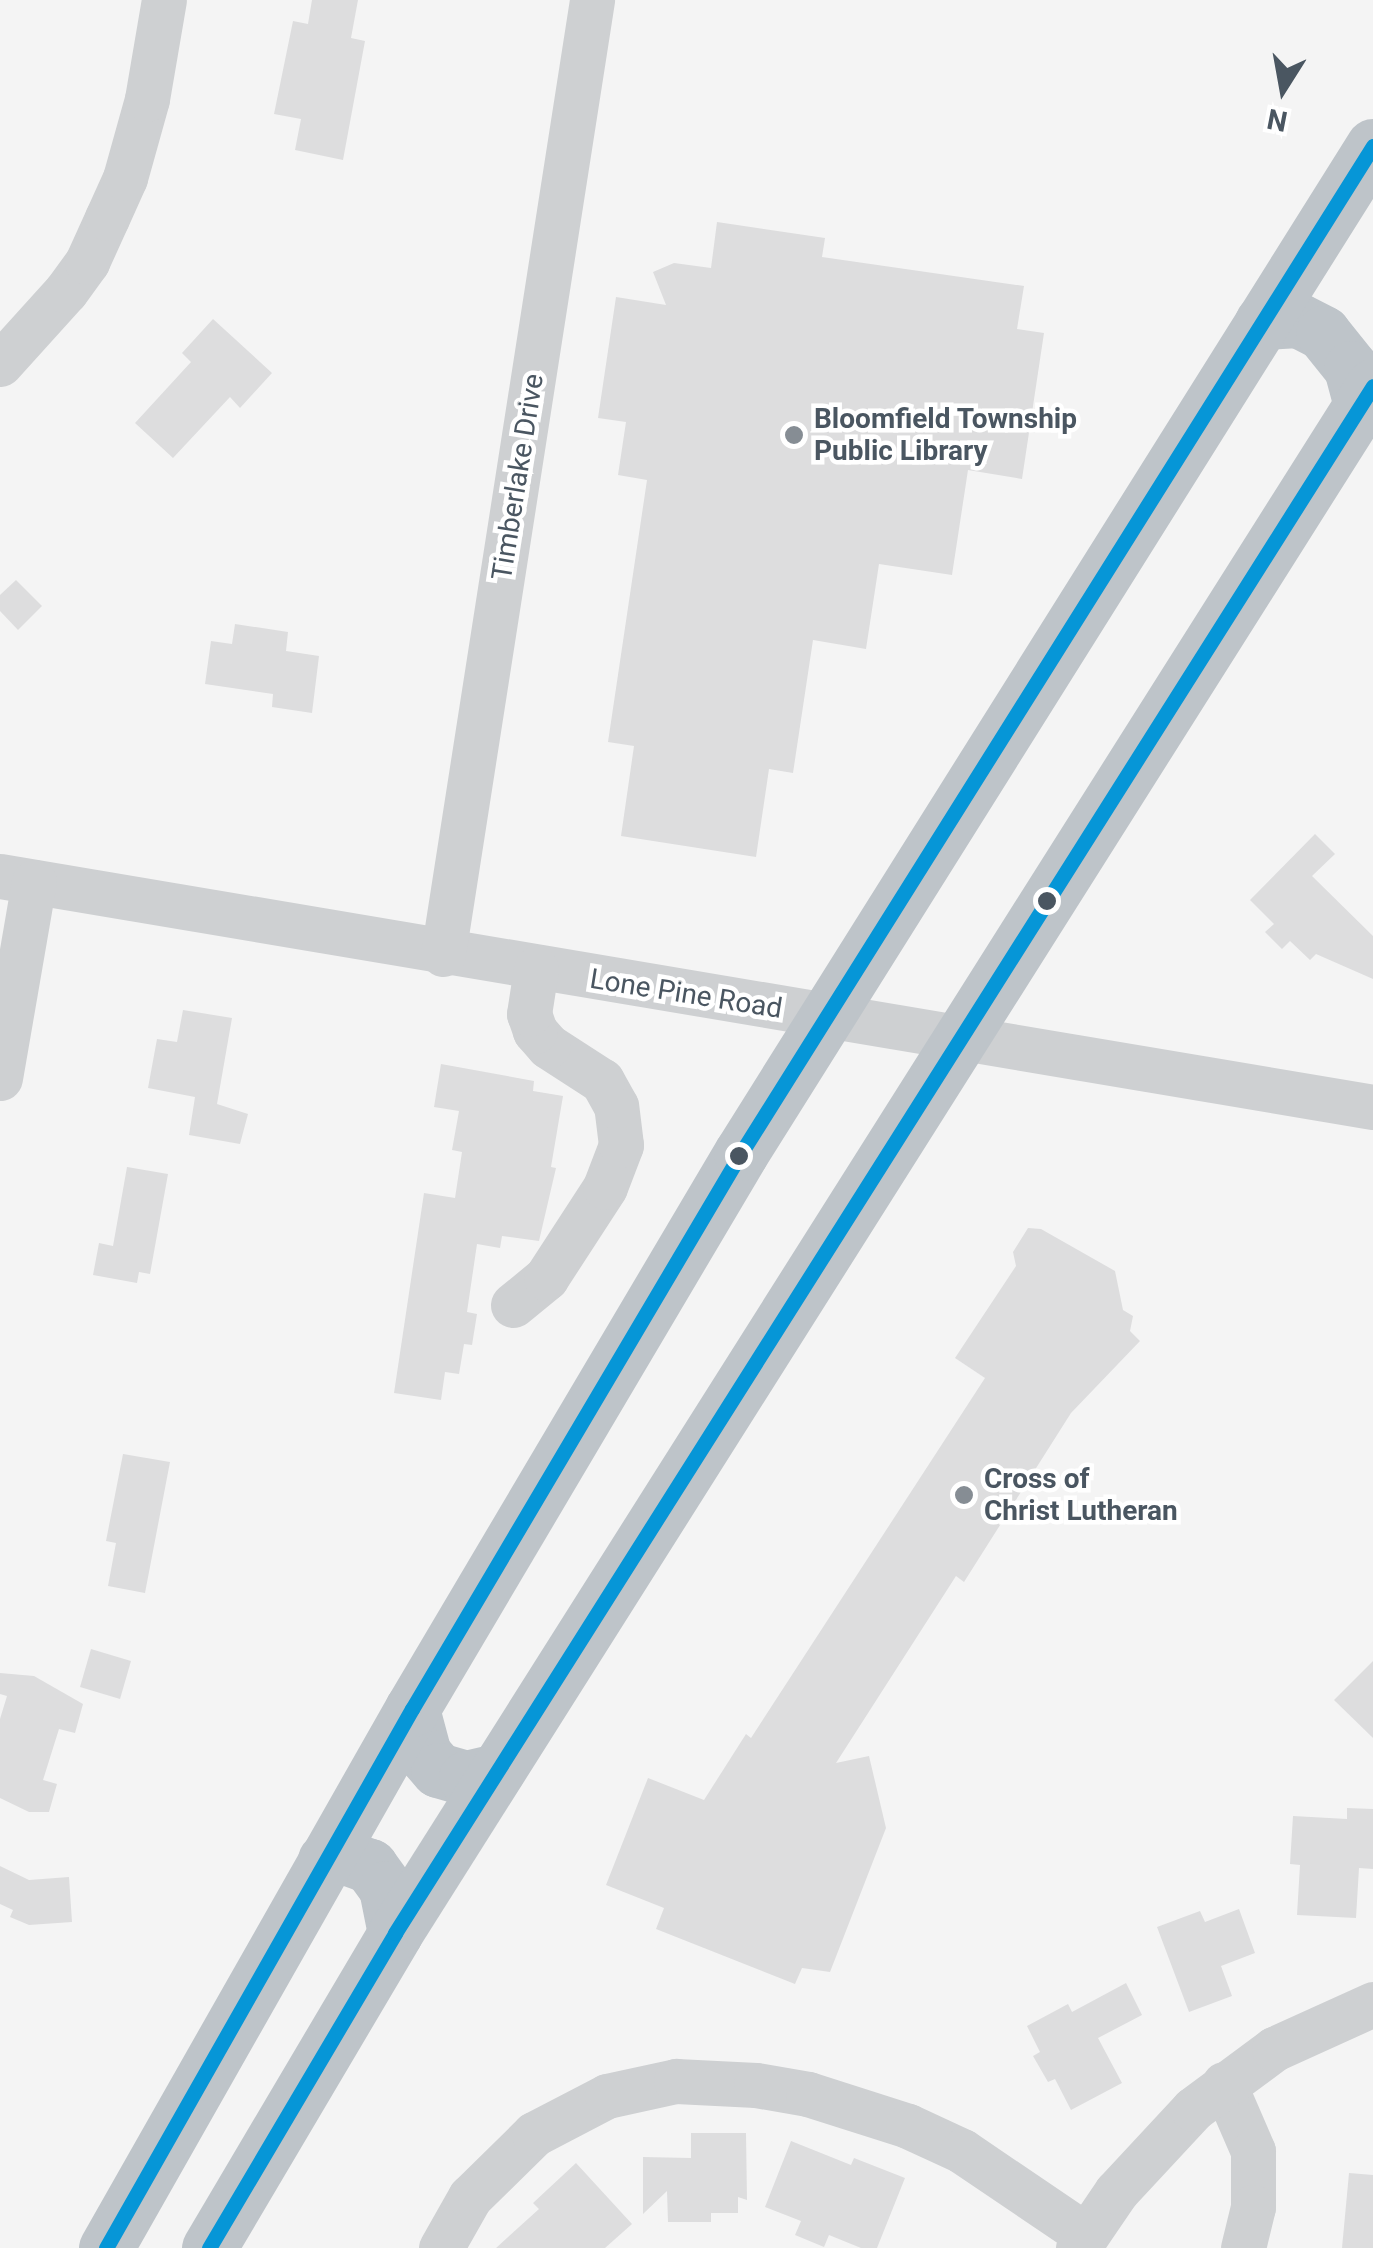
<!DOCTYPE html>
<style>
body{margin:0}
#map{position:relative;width:1373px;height:2248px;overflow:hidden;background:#f4f4f4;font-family:Roboto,sans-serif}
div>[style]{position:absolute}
.building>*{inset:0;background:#ddddde}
.minor>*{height:45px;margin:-22.5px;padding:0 22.5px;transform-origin:22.5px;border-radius:22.5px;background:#ced0d2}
.highway>*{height:55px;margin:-27.5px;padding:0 27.5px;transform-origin:27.5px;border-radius:27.5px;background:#bec4c9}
.bus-1>*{height:15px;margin:-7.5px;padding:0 7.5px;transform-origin:7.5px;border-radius:7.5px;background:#0696d7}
.dots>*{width:28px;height:28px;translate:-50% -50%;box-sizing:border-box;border:5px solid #fff;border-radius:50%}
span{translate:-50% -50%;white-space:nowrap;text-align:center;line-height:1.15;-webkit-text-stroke:9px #fff;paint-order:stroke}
.poi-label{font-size:28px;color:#4a5661;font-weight:700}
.left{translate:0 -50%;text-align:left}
.street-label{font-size:28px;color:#4a5661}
.north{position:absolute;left:1233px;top:40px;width:100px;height:100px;-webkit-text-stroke:8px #fff;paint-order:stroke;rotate:191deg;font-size:28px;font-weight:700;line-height:40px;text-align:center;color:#4a5661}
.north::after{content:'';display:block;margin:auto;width:35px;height:45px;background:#4a5661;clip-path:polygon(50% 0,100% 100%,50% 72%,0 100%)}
</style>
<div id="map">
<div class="building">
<i style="clip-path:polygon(312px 0,358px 0,351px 38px,365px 41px,343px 160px,295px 150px,301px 119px,274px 114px,293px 21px,308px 24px)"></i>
<i style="clip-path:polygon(717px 222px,825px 238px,822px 257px,1024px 286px,1017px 329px,1044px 333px,1022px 479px,968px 470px,952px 575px,879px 564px,866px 649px,813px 640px,793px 773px,769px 769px,756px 857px,621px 836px,634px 746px,608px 742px,647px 480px,618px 475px,626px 422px,598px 418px,616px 297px,666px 305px,653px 272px,674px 263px,711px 268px)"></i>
<i style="clip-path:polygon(213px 319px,272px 373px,240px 408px,230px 397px,173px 458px,135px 423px,191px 362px,182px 353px)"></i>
<i style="clip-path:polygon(16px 580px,42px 606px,18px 630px,0 611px,0 595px)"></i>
<i style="clip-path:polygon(235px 624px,288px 632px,286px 651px,319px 656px,312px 713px,272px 707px,273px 694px,205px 684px,211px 641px,232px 644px)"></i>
<i style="clip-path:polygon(1315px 834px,1335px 854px,1312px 876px,1373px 936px,1373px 979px,1316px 954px,1310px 960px,1290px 941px,1282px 949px,1265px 932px,1274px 924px,1250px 900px)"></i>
<i style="clip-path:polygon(183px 1010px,232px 1018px,217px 1104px,248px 1114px,240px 1144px,189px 1135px,195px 1097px,148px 1088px,157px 1039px,177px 1042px)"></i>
<i style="clip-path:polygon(441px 1064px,534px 1081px,533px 1091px,563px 1096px,551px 1167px,556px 1168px,539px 1241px,502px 1236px,500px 1248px,477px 1244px,467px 1312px,477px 1314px,472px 1345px,464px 1344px,459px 1374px,445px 1372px,441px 1400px,394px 1393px,424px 1193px,455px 1198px,462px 1152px,452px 1150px,459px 1111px,434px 1107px)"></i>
<i style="clip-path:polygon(127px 1167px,168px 1174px,150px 1274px,139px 1272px,137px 1283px,93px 1275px,99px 1243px,113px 1246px)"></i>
<i style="clip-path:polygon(1028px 1228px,1041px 1229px,1115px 1271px,1123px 1310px,1133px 1316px,1130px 1331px,1140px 1341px,1071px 1413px,964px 1582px,956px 1576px,836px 1763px,869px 1756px,886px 1828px,830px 1972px,802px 1968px,795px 1984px,656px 1929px,664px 1908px,606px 1885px,648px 1778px,704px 1800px,746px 1734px,751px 1738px,985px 1378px,955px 1358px,1016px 1266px,1013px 1252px)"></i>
<i style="clip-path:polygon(123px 1454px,170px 1462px,145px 1593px,108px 1586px,116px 1543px,106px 1541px)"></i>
<i style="clip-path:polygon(91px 1649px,131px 1661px,120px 1699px,80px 1687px)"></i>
<i style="clip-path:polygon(1373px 1661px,1373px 1738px,1334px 1700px)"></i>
<i style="clip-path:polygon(0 1673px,34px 1676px,83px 1704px,75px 1733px,59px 1729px,43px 1780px,57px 1784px,49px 1812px,29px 1812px,0 1798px,0 1719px,7px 1696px,0 1694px)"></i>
<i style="clip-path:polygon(1347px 1808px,1373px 1809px,1373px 1869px,1359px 1868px,1356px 1918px,1297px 1915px,1300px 1865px,1290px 1864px,1293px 1816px,1347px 1819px)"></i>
<i style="clip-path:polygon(0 1866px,29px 1880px,69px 1877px,72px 1922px,29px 1925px,10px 1917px,13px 1910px,0 1904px)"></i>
<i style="clip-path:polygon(1239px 1909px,1255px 1953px,1221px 1966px,1232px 1996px,1189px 2012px,1157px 1927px,1200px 1911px,1205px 1922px)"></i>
<i style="clip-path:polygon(1126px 1983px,1142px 2015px,1098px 2038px,1122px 2083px,1071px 2110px,1055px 2079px,1048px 2082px,1033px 2056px,1040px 2052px,1027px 2026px,1068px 2004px,1072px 2012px)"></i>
<i style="clip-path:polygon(691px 2133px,746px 2133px,747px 2200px,738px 2197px,738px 2213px,711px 2213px,711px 2222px,668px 2222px,667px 2191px,643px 2214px,643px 2157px,691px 2158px)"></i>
<i style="clip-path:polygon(791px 2141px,851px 2165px,854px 2158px,905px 2178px,877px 2248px,861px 2248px,829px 2235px,824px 2247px,795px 2235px,801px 2221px,765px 2207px)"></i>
<i style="clip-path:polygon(576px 2163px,632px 2224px,605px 2248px,496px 2248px,539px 2209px,533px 2203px)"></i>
<i style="clip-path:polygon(1349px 2173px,1373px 2175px,1373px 2248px,1342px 2248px)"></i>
</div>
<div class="minor">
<i style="left:0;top:364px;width:98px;rotate:-47.9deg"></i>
<i style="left:66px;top:291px;width:36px;rotate:-54deg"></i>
<i style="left:87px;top:262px;width:48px;rotate:-65.6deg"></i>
<i style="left:107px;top:218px;width:44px;rotate:-65.8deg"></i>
<i style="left:125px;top:178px;width:82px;rotate:-74.4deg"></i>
<i style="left:147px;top:99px;width:100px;rotate:-80.3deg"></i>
<i style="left:0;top:876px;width:1392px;rotate:9.55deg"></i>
<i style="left:443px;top:954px;width:966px;rotate:-81.12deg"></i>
<i style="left:0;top:1078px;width:199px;rotate:-80.2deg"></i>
<i style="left:513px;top:1305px;width:43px;rotate:-39.3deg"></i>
<i style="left:546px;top:1278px;width:108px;rotate:-57deg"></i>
<i style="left:605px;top:1187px;width:45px;rotate:-69.1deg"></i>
<i style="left:621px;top:1145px;width:39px;rotate:-97deg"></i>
<i style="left:616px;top:1106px;width:29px;rotate:-119deg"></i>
<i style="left:602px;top:1081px;width:64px;rotate:-147.1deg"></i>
<i style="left:548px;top:1046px;width:20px;rotate:-131deg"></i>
<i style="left:535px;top:1031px;width:18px;rotate:-109deg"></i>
<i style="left:529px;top:1014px;width:46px;rotate:-81.2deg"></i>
<i style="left:1224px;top:2084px;width:73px;rotate:66.6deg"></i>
<i style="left:1253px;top:2151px;width:56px;rotate:90deg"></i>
<i style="left:1253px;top:2207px;width:42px;rotate:103.7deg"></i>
<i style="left:441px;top:2248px;width:59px;rotate:-60.4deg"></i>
<i style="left:470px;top:2197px;width:90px;rotate:-44.5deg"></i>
<i style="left:534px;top:2134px;width:82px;rotate:-27.5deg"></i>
<i style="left:607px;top:2096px;width:71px;rotate:-12.3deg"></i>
<i style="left:676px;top:2081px;width:80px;rotate:2.9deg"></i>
<i style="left:756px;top:2085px;width:53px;rotate:9.8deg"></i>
<i style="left:808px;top:2094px;width:105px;rotate:17.7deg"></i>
<i style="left:908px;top:2126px;width:60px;rotate:24.8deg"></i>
<i style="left:962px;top:2151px;width:150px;rotate:34.1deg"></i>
<i style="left:1078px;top:2248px;width:68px;rotate:-55.8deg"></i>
<i style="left:1116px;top:2192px;width:113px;rotate:-47.1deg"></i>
<i style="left:1193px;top:2109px;width:101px;rotate:-36.5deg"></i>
<i style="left:1274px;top:2049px;width:109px;rotate:-24.4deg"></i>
</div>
<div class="highway">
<i style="left:1262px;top:322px;width:36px;rotate:-3deg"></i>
<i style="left:1298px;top:320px;width:28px;rotate:27deg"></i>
<i style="left:1323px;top:333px;width:45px;rotate:51.3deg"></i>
<i style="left:1351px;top:368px;width:38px;rotate:75deg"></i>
<i style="left:412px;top:1709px;width:47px;rotate:75.1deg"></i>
<i style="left:424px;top:1754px;width:21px;rotate:49deg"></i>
<i style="left:438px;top:1770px;width:29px;rotate:16deg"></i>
<i style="left:466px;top:1778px;width:32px;rotate:-13deg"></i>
<i style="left:325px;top:1860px;width:20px;rotate:-9deg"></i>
<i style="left:345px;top:1857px;width:27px;rotate:20deg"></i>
<i style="left:370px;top:1866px;width:27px;rotate:54deg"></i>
<i style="left:386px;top:1888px;width:46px;rotate:78.7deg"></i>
<i style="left:106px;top:2248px;width:620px;rotate:-60.42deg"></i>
<i style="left:412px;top:1709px;width:646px;rotate:-59.39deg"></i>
<i style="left:741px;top:1153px;width:1189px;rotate:-57.89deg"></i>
<i style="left:209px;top:2248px;width:366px;rotate:-59.4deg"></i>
<i style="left:395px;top:1933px;width:1830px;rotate:-57.7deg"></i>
</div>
<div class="bus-1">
<i style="left:106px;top:2248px;width:620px;rotate:-60.42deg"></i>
<i style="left:412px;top:1709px;width:646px;rotate:-59.39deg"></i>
<i style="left:741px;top:1153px;width:1189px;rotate:-57.89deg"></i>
<i style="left:209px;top:2248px;width:366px;rotate:-59.4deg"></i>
<i style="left:395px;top:1933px;width:1830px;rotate:-57.7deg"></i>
</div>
<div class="dots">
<i style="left:794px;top:435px;background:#868d94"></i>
<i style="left:1047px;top:901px;background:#4a5661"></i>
<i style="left:739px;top:1156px;background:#4a5661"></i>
<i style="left:964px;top:1495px;background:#868d94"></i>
</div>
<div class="poi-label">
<span class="left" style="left:814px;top:435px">Bloomfield Township<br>Public Library</span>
<span class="left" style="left:984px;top:1495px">Cross of<br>Christ Lutheran</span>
</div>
<div class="street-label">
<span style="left:518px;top:477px;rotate:-81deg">Timberlake Drive</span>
<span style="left:686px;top:994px;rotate:9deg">Lone Pine Road</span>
</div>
<div class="north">N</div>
</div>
